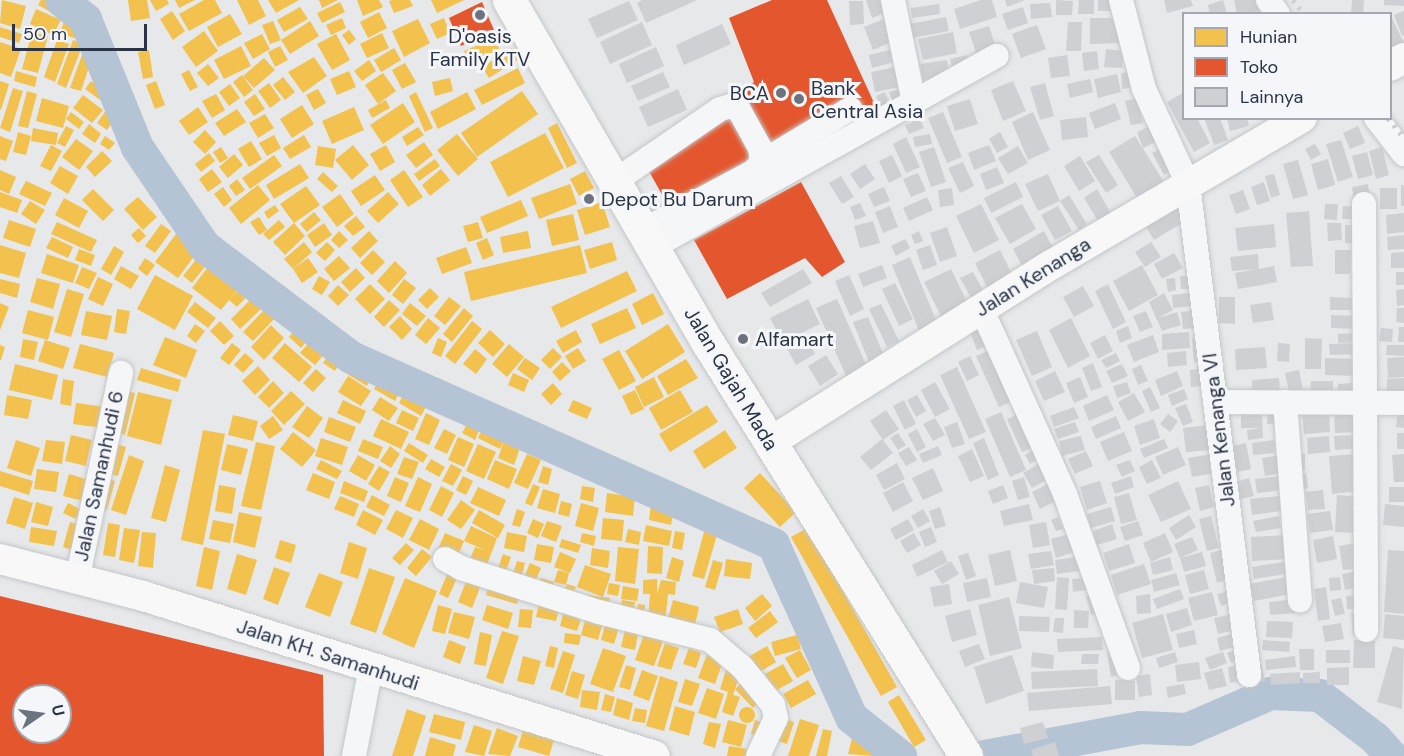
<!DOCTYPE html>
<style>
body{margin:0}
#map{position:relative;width:1404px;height:756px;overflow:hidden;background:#e6e8ea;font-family:"DM Sans",sans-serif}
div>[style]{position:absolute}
.homes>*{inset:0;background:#f2c14e}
.round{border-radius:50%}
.shops>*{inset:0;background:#e4572e}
.river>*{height:33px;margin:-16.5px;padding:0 16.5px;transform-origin:16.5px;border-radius:16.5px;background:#b4c4d5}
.building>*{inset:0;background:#ced0d3}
.roads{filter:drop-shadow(0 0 2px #c4c6c8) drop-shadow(0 0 2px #c4c6c8)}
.minor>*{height:24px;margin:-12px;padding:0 12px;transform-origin:12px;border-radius:12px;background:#f5f6f7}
.major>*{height:30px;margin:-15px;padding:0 15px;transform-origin:15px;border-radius:15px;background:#f8f8f8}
.highway>*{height:33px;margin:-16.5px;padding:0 16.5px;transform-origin:16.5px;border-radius:16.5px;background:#f8f8f8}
.rail>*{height:4.5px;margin-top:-2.25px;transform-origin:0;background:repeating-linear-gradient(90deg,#cecfd2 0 3px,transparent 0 9px)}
.dots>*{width:16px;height:16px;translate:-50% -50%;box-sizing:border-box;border:3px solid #f4f6f9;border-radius:50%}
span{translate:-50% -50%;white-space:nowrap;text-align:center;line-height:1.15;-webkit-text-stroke:6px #f4f6f9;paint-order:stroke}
.poi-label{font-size:20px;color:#2b3445}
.left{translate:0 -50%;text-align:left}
.right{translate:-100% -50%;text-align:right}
.street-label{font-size:20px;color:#2b3445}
.legend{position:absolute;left:1182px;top:12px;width:210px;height:108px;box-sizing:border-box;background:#f4f6f9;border:2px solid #a4a8b1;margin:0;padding:8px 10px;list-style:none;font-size:18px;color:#2b3445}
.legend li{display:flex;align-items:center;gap:12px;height:30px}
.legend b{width:30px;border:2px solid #a4a8b1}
.north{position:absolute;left:12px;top:684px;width:60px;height:60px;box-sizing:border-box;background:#f4f6f9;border:2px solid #a4a8b1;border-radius:50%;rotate:77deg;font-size:16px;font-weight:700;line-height:24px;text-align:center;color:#2b3445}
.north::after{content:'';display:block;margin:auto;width:21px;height:27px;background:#6c737f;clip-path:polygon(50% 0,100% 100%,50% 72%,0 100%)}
.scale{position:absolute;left:12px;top:24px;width:135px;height:27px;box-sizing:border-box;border:3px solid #2b3445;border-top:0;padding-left:8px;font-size:18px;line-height:21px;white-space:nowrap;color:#2b3445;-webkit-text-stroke:4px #f4f6f9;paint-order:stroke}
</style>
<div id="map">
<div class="homes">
<i style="clip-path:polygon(2px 0,26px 6px,20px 29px,0 23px)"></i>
<i style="clip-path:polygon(41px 0,52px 0,65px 7px,60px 17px,38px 5px)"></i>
<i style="clip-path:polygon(128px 0,147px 0,150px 18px,131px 21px)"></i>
<i style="clip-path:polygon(150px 0,167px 0,169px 4px,156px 11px)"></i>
<i style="clip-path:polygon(175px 0,195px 0,179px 8px)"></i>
<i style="clip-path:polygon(204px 0,215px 0,222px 13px,189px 31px,179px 14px)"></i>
<i style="clip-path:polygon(237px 0,258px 0,266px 16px,249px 25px)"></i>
<i style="clip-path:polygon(268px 0,299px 0,276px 13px)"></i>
<i style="clip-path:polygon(319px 0,338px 0,322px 8px)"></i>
<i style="clip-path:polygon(357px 0,379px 0,383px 7px,363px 16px)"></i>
<i style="clip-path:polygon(393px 0,410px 0,413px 6px,394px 13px,389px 1px)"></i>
<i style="clip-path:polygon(431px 0,464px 0,437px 13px)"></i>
<i style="clip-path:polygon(340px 2px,345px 12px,322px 23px,317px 13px)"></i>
<i style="clip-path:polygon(300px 7px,308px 19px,284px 32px,277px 20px)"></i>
<i style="clip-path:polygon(36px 9px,61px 20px,53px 35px,30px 24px)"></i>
<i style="clip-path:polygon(172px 11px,185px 31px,173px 40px,160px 19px)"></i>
<i style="clip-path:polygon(379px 12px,387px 28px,368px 38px,360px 22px)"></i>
<i style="clip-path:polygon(67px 14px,83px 20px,77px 39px,60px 33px)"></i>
<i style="clip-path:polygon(230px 14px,242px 34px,218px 47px,207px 27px)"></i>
<i style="clip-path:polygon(342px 18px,346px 28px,331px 35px,326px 25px)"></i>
<i style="clip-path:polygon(444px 18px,450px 33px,437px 39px,430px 24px)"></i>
<i style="clip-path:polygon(418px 19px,430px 43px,404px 57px,392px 31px)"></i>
<i style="clip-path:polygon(273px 21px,281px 40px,270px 44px,262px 25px)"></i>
<i style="clip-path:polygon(310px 21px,319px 36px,290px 54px,281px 40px)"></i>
<i style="clip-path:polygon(0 27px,22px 34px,19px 43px,0 37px)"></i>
<i style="clip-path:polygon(349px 30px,356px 39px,349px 45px,342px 35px)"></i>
<i style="clip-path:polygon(204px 31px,218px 51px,196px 67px,182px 47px)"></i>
<i style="clip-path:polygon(32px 32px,48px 36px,38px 73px,22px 69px)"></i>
<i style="clip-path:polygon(382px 33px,389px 48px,367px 58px,360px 44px)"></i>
<i style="clip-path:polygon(262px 34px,270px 49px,253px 59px,244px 43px)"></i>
<i style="clip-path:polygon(336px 34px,350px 60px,332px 70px,317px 44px)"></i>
<i style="clip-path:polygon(495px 38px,500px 51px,469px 64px,464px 51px)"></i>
<i style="clip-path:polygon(57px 40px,69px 44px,55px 82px,44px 77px)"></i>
<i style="clip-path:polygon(73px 40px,83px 44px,66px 88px,57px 84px)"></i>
<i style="clip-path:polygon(0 42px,21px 49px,11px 77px,0 73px)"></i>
<i style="clip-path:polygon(241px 46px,251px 66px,224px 79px,214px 60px)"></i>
<i style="clip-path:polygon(280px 46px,288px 60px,275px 67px,268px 52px)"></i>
<i style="clip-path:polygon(394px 48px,401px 60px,381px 72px,374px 60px)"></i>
<i style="clip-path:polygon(512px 48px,519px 59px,489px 78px,482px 67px)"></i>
<i style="clip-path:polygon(149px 50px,153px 77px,143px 79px,138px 52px)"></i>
<i style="clip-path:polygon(82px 55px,92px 58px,81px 91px,70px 88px)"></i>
<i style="clip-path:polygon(314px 57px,327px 76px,303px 93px,288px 72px)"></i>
<i style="clip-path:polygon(264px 58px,275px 70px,254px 88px,243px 76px)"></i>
<i style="clip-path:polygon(369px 60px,376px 71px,362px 81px,354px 71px)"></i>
<i style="clip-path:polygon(405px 63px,416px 82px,402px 89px,392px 70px)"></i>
<i style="clip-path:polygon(208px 64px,219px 78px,208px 86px,197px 73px)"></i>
<i style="clip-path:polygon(518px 68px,525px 83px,482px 105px,474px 90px)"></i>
<i style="clip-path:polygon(189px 70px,198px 87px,190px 91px,181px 74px)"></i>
<i style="clip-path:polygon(16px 71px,37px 77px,35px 87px,14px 81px)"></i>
<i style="clip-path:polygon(349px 71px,356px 87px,337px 95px,330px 79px)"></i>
<i style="clip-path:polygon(383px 73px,396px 91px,378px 104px,365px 85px)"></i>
<i style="clip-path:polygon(242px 75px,253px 90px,244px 97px,233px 82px)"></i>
<i style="clip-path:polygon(283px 77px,295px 92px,285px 100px,273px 85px)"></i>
<i style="clip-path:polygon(450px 78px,453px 91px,435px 96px,432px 82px)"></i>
<i style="clip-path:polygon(0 81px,9px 84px,1px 110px,0 109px)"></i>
<i style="clip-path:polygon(91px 81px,109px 95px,103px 102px,85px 89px)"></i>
<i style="clip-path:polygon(156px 81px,165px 105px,155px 109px,146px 85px)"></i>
<i style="clip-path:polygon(269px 83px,281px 100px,270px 108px,258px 91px)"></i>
<i style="clip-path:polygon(230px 84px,240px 98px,229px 106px,219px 92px)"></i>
<i style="clip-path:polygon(13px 88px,23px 91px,10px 132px,0 128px)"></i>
<i style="clip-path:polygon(318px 89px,326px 103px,314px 110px,306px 95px)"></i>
<i style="clip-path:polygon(27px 91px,37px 94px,28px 128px,18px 126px)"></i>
<i style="clip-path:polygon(522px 91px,538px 114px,477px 157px,461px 133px)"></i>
<i style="clip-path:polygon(416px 92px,433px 128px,425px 132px,409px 96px)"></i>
<i style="clip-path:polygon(467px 92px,476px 109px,438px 129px,430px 112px)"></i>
<i style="clip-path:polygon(216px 94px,225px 110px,212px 118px,202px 101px)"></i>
<i style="clip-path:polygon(255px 94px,265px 109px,254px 116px,244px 102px)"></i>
<i style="clip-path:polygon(83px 95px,103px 110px,92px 123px,73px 108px)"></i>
<i style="clip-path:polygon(42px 98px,69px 106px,63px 128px,36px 121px)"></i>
<i style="clip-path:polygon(386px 100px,390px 108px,372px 118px,368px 110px)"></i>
<i style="clip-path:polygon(403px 103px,415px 122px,383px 144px,370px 125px)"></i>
<i style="clip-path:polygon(302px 105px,314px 124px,292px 138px,280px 119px)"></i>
<i style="clip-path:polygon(198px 107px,208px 122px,189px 135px,179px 121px)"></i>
<i style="clip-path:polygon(354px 107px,364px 130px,332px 144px,322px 121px)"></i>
<i style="clip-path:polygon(107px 109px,117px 116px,107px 130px,97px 123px)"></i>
<i style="clip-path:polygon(237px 109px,246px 122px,224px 136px,215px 123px)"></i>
<i style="clip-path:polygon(71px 112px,84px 122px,79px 129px,66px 119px)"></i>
<i style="clip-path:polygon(265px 114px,274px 128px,258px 138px,249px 123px)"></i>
<i style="clip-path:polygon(557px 123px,577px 163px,567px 168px,548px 128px)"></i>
<i style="clip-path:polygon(89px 124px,101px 134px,95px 143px,82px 134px)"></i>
<i style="clip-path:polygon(66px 126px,74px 130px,65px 147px,57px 143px)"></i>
<i style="clip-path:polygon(418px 127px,424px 135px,407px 146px,402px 137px)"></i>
<i style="clip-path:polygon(33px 128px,58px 133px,56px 145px,31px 141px)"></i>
<i style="clip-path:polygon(205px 130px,216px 142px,205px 154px,193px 142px)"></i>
<i style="clip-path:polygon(18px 132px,31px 136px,26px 155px,13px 152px)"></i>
<i style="clip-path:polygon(545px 133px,564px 168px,508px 197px,490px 162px)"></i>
<i style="clip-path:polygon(457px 134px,478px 159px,458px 176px,437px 150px)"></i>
<i style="clip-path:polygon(274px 135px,281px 148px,267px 156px,259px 143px)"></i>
<i style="clip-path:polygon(304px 135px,311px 147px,290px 159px,283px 148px)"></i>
<i style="clip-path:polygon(0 136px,13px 141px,6px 161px,0 159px)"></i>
<i style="clip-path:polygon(105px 136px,115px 143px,109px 150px,100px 144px)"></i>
<i style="clip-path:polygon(76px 139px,93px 151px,79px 170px,62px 157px)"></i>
<i style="clip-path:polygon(251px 141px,262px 159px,249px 167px,238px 149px)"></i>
<i style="clip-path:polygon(424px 142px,433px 155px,416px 168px,406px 155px)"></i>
<i style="clip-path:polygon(51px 145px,62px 151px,51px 171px,40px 166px)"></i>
<i style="clip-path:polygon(353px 145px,369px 165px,352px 180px,335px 160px)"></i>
<i style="clip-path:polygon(386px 145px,395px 162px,380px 171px,370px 154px)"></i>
<i style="clip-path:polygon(318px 146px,336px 149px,333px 168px,315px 165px)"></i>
<i style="clip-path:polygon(221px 147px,228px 158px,220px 163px,213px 152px)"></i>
<i style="clip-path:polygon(102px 151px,112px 161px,95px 177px,86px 167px)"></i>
<i style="clip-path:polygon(209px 153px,215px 161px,201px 172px,195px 164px)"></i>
<i style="clip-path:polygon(234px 154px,243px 165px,228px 178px,219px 167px)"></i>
<i style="clip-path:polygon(274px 155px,282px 166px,250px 189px,242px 178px)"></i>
<i style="clip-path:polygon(435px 159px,440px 166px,419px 181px,414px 174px)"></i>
<i style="clip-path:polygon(300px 164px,309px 178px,274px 199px,266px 185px)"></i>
<i style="clip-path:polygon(60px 166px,78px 176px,68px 194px,50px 183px)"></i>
<i style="clip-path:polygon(212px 169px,222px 182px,208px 192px,199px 179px)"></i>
<i style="clip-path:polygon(441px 169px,450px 180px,430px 196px,422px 185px)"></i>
<i style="clip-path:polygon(0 170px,16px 177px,9px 194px,0 190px)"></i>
<i style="clip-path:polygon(404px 170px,423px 197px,408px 207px,390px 180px)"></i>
<i style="clip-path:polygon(585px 171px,594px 188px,579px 196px,570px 179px)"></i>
<i style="clip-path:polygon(323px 172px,338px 186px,332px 192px,317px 179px)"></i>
<i style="clip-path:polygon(375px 175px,385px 190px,361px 206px,351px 191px)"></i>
<i style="clip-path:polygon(237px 179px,245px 190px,236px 196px,229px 186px)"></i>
<i style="clip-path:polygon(26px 181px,52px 193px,45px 206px,19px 194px)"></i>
<i style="clip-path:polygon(570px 184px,577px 204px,539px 219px,531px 198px)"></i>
<i style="clip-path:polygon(258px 185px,270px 200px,241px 224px,229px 208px)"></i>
<i style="clip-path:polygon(306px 186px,320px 205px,294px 223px,280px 204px)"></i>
<i style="clip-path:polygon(223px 187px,232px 200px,224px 207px,214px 194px)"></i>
<i style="clip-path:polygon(93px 189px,114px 210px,103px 221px,82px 200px)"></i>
<i style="clip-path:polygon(0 192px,22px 200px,17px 213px,0 207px)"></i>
<i style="clip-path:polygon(388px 192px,399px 204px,378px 223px,367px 211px)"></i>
<i style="clip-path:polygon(340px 194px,354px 214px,337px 227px,322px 207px)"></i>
<i style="clip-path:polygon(138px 197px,157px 217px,143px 230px,124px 209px)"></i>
<i style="clip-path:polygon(64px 198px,88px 211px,79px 228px,55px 215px)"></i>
<i style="clip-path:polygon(521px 200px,528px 216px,487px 233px,480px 217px)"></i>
<i style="clip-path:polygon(30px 201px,45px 210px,36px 224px,21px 214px)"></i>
<i style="clip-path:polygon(602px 202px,610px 227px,585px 235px,577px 210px)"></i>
<i style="clip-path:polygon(275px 205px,279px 211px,268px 219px,264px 212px)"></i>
<i style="clip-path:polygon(314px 212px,321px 220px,307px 232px,300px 224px)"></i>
<i style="clip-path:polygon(573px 214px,579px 240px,552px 246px,546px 220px)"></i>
<i style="clip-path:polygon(356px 216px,365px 227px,353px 236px,344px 226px)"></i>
<i style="clip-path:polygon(259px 217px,267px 230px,259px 235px,250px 222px)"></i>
<i style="clip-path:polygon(9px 220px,36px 229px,30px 247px,3px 238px)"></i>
<i style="clip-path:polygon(279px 220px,285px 227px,269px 240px,263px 234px)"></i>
<i style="clip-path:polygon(57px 222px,97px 240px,91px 252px,51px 234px)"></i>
<i style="clip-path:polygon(478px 222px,483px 238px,468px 242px,463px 226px)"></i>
<i style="clip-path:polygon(294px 223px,305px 236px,285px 255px,273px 242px)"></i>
<i style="clip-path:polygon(324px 223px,332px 235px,315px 247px,307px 235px)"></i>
<i style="clip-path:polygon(161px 224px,171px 231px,155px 253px,145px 246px)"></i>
<i style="clip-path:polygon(139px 228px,146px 236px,138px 243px,131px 235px)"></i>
<i style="clip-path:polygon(339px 231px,348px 240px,339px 248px,331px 240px)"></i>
<i style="clip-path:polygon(369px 231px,378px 241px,360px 258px,351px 248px)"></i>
<i style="clip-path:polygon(528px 231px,531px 248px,503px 253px,500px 237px)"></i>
<i style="clip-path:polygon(176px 234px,198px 251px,178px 278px,155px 262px)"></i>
<i style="clip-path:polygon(52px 237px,73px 247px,68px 258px,46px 248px)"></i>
<i style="clip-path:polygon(487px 238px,494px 255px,483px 260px,476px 243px)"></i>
<i style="clip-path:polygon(304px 242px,312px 252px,293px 269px,284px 259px)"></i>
<i style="clip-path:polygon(327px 242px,335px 250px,325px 261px,316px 253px)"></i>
<i style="clip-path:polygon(612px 242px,617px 260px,590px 269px,584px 250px)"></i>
<i style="clip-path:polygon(0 245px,26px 253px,19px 278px,0 273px)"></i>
<i style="clip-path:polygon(580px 245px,587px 273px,471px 301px,464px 272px)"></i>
<i style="clip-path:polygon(114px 246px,124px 252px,111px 275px,101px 269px)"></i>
<i style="clip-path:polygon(466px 247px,472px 263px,442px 274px,436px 258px)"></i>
<i style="clip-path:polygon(79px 249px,95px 255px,91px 266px,75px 260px)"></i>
<i style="clip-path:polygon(373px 250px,385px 262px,372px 275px,360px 263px)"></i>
<i style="clip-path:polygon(47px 254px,79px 265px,73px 283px,41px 273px)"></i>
<i style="clip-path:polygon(339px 256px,350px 268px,334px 281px,324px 269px)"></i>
<i style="clip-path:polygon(198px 257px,207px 264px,192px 283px,183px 276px)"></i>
<i style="clip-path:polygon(145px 258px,155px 265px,147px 276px,138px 269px)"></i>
<i style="clip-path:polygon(308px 258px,318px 272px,302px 283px,293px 269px)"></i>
<i style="clip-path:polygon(395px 261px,407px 273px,389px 293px,377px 281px)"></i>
<i style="clip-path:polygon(121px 266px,139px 276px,131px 289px,114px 279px)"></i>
<i style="clip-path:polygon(82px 267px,97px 273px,89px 289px,75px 283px)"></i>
<i style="clip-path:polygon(208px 267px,237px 290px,231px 298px,239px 289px,247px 296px,237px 307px,229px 300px,221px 310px,192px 288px)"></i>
<i style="clip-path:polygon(356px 268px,365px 278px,350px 292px,341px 282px)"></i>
<i style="clip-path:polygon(627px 271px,637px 291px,561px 328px,551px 307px)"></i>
<i style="clip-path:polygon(155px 275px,193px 296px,175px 330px,137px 309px)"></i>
<i style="clip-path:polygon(319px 276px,330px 282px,322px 295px,312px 289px)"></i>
<i style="clip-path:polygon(98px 277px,113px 284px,103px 306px,88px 299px)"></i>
<i style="clip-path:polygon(37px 278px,60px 284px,53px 309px,30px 302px)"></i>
<i style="clip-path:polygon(0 279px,20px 284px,17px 298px,0 293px)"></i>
<i style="clip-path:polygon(404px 279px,416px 288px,403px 304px,392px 295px)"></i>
<i style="clip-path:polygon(370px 284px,385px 299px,370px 314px,355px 299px)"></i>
<i style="clip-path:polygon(338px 285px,349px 295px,338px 306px,328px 296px)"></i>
<i style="clip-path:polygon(430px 288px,439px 297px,427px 309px,418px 300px)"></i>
<i style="clip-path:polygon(67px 289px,84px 294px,71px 337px,54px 332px)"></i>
<i style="clip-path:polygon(653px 293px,664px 314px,642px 325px,632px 304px)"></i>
<i style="clip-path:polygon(449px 297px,461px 306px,445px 325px,434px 316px)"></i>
<i style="clip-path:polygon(251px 299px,261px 309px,240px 329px,231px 319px)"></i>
<i style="clip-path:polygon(389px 300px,400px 310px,384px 327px,374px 317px)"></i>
<i style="clip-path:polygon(195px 302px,216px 318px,208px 328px,187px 312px)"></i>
<i style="clip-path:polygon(0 303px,9px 307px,0 330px)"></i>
<i style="clip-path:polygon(410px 303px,426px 316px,417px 326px,402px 314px)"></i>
<i style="clip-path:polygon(464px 308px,473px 316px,452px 342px,443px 334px)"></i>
<i style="clip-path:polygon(627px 308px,636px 328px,600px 344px,591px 324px)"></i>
<i style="clip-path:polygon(117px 309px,130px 311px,126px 334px,114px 332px)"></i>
<i style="clip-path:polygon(265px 309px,275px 318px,253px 341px,243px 332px)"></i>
<i style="clip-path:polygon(28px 310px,54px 317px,48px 340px,22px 333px)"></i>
<i style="clip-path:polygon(86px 311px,112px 316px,107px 340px,81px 335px)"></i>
<i style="clip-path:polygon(400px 316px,412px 329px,402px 340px,389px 327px)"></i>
<i style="clip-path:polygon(428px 318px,440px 328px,426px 344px,415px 335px)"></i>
<i style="clip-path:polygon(220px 321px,234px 336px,224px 345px,210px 331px)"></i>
<i style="clip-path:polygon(472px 321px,482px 329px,455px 364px,445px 356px)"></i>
<i style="clip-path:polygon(195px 324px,205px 331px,196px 343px,187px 336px)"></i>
<i style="clip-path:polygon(300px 324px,312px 335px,301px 348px,289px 337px)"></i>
<i style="clip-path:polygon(668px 324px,685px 352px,642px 379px,625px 351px)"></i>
<i style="clip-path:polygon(271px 325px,284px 338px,264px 360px,251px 347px)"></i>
<i style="clip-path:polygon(490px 330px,505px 344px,493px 357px,478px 343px)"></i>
<i style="clip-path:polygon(576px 330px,582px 342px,563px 353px,556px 341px)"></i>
<i style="clip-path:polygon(165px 337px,197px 350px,186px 378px,153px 365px)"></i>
<i style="clip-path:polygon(438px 338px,447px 342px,441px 357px,432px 353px)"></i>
<i style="clip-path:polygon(23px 339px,38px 342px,34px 360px,20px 357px)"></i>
<i style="clip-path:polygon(45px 340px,70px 348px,63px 369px,38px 361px)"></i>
<i style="clip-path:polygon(311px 340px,326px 352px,315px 365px,300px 353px)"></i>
<i style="clip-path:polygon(232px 343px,241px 350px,229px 365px,220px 358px)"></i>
<i style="clip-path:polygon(285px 343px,312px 367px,299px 382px,272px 358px)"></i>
<i style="clip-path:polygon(80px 344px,114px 353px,107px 377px,73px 368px)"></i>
<i style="clip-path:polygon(509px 344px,524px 357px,507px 377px,492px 364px)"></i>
<i style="clip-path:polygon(0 345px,5px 347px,1px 360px,0 360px)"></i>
<i style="clip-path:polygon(553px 348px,562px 357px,550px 369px,541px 360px)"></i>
<i style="clip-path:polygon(578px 348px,586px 361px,573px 369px,565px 356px)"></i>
<i style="clip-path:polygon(475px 349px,487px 359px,476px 374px,463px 364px)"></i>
<i style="clip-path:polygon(619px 350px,636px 381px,619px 390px,602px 359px)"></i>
<i style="clip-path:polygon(245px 353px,254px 361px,243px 373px,234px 365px)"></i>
<i style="clip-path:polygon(330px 353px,341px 361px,335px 371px,323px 363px)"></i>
<i style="clip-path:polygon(525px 358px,540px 368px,532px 380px,517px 369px)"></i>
<i style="clip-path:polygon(686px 359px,698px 378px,668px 395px,657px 376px)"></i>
<i style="clip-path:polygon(355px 361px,374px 373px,367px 386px,347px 374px)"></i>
<i style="clip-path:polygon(562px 362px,571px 371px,560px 381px,552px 372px)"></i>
<i style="clip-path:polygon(15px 364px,58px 375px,52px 400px,9px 390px)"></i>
<i style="clip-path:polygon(258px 366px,270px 380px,255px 395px,242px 381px)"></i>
<i style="clip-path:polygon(141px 368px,181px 380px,178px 392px,137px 380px)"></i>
<i style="clip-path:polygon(316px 369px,326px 378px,313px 392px,303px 383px)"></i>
<i style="clip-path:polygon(513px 373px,529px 380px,524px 392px,508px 385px)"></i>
<i style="clip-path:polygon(348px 376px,371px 391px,361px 406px,338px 392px)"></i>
<i style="clip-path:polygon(654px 377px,664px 397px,644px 407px,635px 387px)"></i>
<i style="clip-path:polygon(380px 378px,401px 390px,395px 401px,374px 389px)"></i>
<i style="clip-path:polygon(63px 379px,74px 381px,71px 406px,60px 404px)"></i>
<i style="clip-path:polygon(273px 381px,284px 393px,269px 408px,258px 397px)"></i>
<i style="clip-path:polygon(553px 383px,562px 394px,551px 405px,541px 394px)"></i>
<i style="clip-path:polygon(407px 388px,429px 401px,421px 416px,399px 403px)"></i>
<i style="clip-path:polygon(120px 389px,135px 393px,125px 435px,110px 431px)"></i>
<i style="clip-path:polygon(635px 390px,644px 409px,631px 415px,622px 396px)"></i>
<i style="clip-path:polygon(680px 390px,693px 412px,661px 430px,649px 408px)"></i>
<i style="clip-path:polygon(291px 391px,305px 404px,284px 425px,271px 411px)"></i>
<i style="clip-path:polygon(138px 392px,172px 400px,161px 445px,127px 436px)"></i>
<i style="clip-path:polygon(7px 395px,32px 400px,28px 419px,4px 415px)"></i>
<i style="clip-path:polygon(380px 397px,398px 408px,389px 421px,372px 410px)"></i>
<i style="clip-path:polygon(343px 400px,366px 411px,360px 424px,337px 413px)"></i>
<i style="clip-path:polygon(573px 400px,592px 408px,587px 419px,568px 411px)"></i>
<i style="clip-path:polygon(76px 403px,106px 407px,103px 428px,73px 424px)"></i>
<i style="clip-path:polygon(707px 405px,718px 422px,670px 452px,659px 434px)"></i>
<i style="clip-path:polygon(307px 406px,323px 418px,309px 438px,292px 427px)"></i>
<i style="clip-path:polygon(402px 410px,419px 418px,413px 431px,396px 423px)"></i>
<i style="clip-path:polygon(426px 413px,440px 420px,429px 445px,415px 439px)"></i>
<i style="clip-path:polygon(233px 415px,258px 421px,253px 441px,228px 435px)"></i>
<i style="clip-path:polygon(273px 416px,283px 430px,269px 439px,260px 426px)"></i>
<i style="clip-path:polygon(329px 417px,356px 427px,350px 442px,324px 432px)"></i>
<i style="clip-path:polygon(381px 419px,409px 432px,401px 449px,373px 436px)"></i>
<i style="clip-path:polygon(468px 422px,480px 428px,475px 440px,462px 433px)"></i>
<i style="clip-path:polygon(485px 423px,507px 434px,500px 449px,478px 438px)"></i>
<i style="clip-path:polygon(444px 429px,456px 435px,447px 454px,434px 448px)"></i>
<i style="clip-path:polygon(203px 430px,225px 434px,203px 545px,181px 540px)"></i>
<i style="clip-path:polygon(725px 430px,737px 448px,704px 469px,693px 451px)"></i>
<i style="clip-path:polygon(293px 432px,316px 450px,302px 467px,280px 449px)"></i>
<i style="clip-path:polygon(71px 435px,92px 440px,86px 466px,65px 461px)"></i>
<i style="clip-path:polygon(458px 437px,474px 444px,464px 467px,448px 460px)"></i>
<i style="clip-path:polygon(321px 438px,348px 447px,342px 465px,315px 456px)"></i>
<i style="clip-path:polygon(363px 439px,383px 447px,378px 459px,358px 451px)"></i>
<i style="clip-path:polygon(16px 440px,40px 448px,31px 476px,7px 468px)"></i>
<i style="clip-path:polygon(46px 440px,65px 442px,62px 464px,42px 461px)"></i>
<i style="clip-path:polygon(504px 441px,520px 448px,514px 465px,498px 458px)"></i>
<i style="clip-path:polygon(256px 442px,275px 446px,261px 510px,241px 506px)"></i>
<i style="clip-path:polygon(113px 443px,126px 447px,118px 476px,105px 473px)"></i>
<i style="clip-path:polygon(409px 443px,428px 455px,423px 463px,404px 451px)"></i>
<i style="clip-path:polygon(227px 444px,248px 449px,241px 475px,221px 470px)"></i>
<i style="clip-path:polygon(478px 444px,496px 452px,484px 479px,466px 471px)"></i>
<i style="clip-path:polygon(390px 446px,400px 454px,391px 468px,380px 461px)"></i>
<i style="clip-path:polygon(527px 454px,541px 460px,528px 489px,514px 483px)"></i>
<i style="clip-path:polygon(129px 455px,144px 461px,126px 515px,111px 510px)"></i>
<i style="clip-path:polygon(358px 455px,375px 465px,366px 481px,349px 471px)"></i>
<i style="clip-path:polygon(404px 457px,419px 462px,412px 479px,397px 474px)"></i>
<i style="clip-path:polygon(431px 459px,445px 467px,439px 477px,425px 469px)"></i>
<i style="clip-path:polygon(321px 460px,342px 471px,337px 479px,316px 469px)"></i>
<i style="clip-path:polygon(495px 460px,517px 469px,509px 489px,487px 479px)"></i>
<i style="clip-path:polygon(451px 464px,462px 470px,453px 486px,442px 481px)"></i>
<i style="clip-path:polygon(165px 465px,180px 470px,166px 522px,151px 518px)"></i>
<i style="clip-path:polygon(379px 466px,390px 472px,379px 491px,368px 484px)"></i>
<i style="clip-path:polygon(543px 466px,552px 469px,548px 485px,538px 482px)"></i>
<i style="clip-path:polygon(37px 469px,59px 472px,56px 492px,34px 489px)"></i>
<i style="clip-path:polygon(0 471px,33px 481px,29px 495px,0 486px)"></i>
<i style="clip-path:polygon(313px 473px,335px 482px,329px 499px,306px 490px)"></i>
<i style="clip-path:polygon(760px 473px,796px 512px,780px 527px,744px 488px)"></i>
<i style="clip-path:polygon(69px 474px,92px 481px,87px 502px,63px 496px)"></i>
<i style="clip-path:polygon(463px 476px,473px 481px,466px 495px,456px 490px)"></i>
<i style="clip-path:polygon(103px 477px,115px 481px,107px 510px,95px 506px)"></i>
<i style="clip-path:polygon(395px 477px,409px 483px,401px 502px,387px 496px)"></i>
<i style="clip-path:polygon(418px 477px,432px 484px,420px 512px,405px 506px)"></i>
<i style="clip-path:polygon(344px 481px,368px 491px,364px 502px,340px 493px)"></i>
<i style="clip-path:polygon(533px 484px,540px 487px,532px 506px,525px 503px)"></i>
<i style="clip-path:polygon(219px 485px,236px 488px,232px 514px,215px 511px)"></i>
<i style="clip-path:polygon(441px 486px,454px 493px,442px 517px,429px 510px)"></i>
<i style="clip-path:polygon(582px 486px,595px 488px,593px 502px,580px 499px)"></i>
<i style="clip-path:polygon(478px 487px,506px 500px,499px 516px,470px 503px)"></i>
<i style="clip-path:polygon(543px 489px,560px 494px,555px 513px,537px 508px)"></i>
<i style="clip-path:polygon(607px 493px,635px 497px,633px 516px,605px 512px)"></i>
<i style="clip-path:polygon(372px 495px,390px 505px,384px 516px,366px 507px)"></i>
<i style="clip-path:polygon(340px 496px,359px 504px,354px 517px,334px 509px)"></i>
<i style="clip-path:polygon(14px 497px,33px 503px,25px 529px,6px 523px)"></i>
<i style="clip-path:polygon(461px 500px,475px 510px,461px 529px,447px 520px)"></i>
<i style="clip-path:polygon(561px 501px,572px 504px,569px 517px,558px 514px)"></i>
<i style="clip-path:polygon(36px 502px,53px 507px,48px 526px,31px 522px)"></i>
<i style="clip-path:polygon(68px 503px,80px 509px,76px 519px,63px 513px)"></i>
<i style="clip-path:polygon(581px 503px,599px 508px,593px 531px,575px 526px)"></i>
<i style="clip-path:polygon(651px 505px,674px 509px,671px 525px,649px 520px)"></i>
<i style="clip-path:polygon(517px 509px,525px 512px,520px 527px,512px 525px)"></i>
<i style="clip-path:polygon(363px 510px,383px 520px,375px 535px,356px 525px)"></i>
<i style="clip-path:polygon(396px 510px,413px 518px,403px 538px,386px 529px)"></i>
<i style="clip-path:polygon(479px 510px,505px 525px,498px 538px,472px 523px)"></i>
<i style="clip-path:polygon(239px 512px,262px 517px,255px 548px,233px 542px)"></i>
<i style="clip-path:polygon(603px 518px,624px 520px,622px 541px,601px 539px)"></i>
<i style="clip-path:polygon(420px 519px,439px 529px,429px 550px,409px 540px)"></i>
<i style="clip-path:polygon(533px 519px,544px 524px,538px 538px,527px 533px)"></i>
<i style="clip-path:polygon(213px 520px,234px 524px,230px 543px,209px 539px)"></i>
<i style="clip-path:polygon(547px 521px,562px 526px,556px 542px,541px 536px)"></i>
<i style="clip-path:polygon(707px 521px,720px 525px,704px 579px,692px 576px)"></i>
<i style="clip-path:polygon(70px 522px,86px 527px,79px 552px,63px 547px)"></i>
<i style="clip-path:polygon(108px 523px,120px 525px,115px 557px,103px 555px)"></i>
<i style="clip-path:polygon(646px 525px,672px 531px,669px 546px,643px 541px)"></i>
<i style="clip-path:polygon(471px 526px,497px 538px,484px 573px,467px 566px,475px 547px,485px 550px,464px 541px,456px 560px,437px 552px,445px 533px,464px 541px)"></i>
<i style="clip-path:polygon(31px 527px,57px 531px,54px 546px,29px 542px)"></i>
<i style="clip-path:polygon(124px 528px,140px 530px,134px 563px,119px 560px)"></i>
<i style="clip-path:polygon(807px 528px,897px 687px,881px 696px,791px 537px)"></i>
<i style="clip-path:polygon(628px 529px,641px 532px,639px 545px,625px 542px)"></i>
<i style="clip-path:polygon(675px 531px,685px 533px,682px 550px,672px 548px)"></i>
<i style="clip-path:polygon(142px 532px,156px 533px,153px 568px,138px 566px)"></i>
<i style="clip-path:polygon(507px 532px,527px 536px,524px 552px,504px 548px)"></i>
<i style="clip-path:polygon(582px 533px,596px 536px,594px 546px,580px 542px)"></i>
<i style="clip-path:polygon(562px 539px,581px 545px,578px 553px,559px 547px)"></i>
<i style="clip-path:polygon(280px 540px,296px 545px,291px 563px,275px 558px)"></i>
<i style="clip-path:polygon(349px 542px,367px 548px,358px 579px,340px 573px)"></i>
<i style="clip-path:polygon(406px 543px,414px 550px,400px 565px,392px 558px)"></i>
<i style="clip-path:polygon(537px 544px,554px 547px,551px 563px,534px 560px)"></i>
<i style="clip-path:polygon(648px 546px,663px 547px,662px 574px,647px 573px)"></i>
<i style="clip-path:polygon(204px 547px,220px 551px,212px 590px,196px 586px)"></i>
<i style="clip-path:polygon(618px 547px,639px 549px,635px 584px,615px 581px)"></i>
<i style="clip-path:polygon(592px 548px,610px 551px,608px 568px,590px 565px)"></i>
<i style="clip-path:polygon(422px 549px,432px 557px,416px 576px,407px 568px)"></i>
<i style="clip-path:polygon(560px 552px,576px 559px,570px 573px,554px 567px)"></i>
<i style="clip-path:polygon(237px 554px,257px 560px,246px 595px,227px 589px)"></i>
<i style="clip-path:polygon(503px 554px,511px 557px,504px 577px,496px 574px)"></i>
<i style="clip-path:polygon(672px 557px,684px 561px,679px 582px,666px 578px)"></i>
<i style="clip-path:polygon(726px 559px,752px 563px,750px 579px,724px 576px)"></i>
<i style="clip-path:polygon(713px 560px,723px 563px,715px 590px,705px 587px)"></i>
<i style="clip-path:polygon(517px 561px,525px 563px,520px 582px,511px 580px)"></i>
<i style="clip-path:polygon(530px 563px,541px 568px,533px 587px,522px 583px)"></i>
<i style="clip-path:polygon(585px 565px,611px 574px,603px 597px,577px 587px)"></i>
<i style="clip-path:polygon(274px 567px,290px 573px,278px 605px,263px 599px)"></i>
<i style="clip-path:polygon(450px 567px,460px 571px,448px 598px,439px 594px)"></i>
<i style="clip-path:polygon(369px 568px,395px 577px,376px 633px,350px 624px)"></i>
<i style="clip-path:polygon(558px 570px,569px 573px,566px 585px,554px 582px)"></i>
<i style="clip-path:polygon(319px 573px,343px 582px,330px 617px,305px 607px)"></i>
<i style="clip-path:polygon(405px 578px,437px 591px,414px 648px,382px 634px)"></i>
<i style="clip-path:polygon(541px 578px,554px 582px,551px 594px,537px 590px)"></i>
<i style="clip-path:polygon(467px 579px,481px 585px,472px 608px,458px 602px)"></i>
<i style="clip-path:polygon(657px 579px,657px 594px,661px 580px,676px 582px,675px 595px,668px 594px,665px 623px,648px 621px,650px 594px,643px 594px,643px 580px)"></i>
<i style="clip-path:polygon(490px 581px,521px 590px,517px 604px,486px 595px)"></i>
<i style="clip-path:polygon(609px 583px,620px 585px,618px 596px,607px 594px)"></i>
<i style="clip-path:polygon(567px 584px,576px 587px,570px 600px,562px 596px)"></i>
<i style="clip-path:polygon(623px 586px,639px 589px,637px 601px,621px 599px)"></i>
<i style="clip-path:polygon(762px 594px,772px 606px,755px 621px,745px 608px)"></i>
<i style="clip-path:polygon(587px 595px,610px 598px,608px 611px,586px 607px)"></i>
<i style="clip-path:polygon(622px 600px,635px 602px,632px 617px,619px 615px)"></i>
<i style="clip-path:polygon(673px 600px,699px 607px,693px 633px,666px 626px)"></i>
<i style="clip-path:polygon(539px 604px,559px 609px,556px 621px,536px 617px)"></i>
<i style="clip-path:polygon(638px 604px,645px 605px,643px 620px,636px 619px)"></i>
<i style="clip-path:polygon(438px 605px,452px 609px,445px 634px,432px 631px)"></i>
<i style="clip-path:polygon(487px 605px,513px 613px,508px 629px,482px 620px)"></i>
<i style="clip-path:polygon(520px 609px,533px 610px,531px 628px,518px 627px)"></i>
<i style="clip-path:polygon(738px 609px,743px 624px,720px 632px,714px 617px)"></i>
<i style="clip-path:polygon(564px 611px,582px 616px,577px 631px,560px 626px)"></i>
<i style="clip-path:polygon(770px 611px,778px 622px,756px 638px,748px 628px)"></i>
<i style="clip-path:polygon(454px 612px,475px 617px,469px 639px,448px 633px)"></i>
<i style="clip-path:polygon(586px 617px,603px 622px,598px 640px,581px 635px)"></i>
<i style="clip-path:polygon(606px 622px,619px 627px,614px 644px,601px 640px)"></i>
<i style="clip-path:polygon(626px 626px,639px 629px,635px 650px,621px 647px)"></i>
<i style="clip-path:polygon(502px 631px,519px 636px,503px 684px,486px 678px)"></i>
<i style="clip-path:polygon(480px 632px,492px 635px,486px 666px,474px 664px)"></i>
<i style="clip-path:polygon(565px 633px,581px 635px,579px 645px,564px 643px)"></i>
<i style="clip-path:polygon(644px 634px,663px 641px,654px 666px,635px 660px)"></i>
<i style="clip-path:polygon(797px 635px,801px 649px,775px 656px,771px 642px)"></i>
<i style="clip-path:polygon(449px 640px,466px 647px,460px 664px,443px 657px)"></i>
<i style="clip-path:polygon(665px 643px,679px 648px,671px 670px,657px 666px)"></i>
<i style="clip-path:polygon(550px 646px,558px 648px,554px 668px,545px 666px)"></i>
<i style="clip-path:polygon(767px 646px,776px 662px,758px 673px,748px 657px)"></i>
<i style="clip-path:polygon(603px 648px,626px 656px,613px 692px,590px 684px)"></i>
<i style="clip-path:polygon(689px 648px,701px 653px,696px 668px,683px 664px)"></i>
<i style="clip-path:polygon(800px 650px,811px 670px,797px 678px,785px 658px)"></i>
<i style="clip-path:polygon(563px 651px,575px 655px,563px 693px,550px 689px)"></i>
<i style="clip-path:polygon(708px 652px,724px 658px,715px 684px,698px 678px)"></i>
<i style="clip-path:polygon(523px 656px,541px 661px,534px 685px,517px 681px)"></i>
<i style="clip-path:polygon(728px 664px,742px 668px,733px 695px,740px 697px,733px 716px,722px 712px,728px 692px,720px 689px)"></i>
<i style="clip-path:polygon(783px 664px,793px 681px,775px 691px,765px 674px)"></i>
<i style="clip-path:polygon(626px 665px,636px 668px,630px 690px,619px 687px)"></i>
<i style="clip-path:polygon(642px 670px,658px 676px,649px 701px,633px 695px)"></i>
<i style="clip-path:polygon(572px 671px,585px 675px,578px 699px,565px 695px)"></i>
<i style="clip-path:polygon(660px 676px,678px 682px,664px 731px,646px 726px)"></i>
<i style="clip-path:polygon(749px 676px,766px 696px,753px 708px,735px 689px)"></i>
<i style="clip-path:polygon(685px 679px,700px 684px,692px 706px,678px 702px)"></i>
<i style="clip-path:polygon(808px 680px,816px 694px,791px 708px,783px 694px)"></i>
<i style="clip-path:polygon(707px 688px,724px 694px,716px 719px,698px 713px)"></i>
<i style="clip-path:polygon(582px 690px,600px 692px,597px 710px,580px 707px)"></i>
<i style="clip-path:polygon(605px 694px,615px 697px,611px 712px,601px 710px)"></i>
<i style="clip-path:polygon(899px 695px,926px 740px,914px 747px,888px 702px)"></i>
<i style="clip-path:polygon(617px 698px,633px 703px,629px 720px,613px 715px)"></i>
<i style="clip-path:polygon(675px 706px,695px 712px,689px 736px,669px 730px)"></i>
<i class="round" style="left:739px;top:707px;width:16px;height:16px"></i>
<i style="clip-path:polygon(635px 708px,647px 710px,645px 723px,632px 721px)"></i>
<i style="clip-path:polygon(407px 709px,426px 716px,413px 756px,392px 756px)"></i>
<i style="clip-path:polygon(434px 714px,465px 722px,461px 740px,429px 732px)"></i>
<i style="clip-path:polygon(783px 718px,794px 722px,787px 744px,775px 740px)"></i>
<i style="clip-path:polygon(800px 719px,819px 725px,809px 756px,788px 756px)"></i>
<i style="clip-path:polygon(728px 720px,747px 725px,741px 747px,722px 742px)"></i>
<i style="clip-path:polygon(755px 720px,766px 724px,763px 738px,751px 734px)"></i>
<i style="clip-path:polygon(709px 722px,721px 724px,715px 748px,703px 744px)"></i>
<i style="clip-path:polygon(474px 725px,492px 731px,484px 756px,465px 752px)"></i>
<i style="clip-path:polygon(497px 728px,518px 736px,510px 756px,488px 754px)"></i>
<i style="clip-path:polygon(823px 729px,832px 731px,827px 756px,816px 756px)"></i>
<i style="clip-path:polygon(523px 730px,554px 740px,549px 756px,518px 747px)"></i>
<i style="clip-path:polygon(853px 735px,877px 741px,873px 756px,848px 754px)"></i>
<i style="clip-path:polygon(430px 737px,456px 745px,453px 756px,425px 756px)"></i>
<i style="clip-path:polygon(729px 746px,754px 750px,753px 756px,727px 756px)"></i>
</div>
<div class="shops">
<i style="clip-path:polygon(772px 0,827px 0,880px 116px,681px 228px,638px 152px,754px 82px,729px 18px)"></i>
<i style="clip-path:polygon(482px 2px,494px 30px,461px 46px,449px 18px)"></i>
<i style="clip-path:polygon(801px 182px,845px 262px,822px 277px,805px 258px,727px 299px,694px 240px)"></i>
<i style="clip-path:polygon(evenodd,0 596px,323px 675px,324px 756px,0 756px,0 596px,24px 696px,60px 696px,60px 732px,24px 732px,24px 696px)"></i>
</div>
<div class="river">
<i style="left:61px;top:0;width:31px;rotate:38deg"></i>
<i style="left:85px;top:19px;width:138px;rotate:67.9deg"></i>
<i style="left:137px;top:147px;width:120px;rotate:55.9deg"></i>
<i style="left:204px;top:246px;width:184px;rotate:37.1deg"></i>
<i style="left:351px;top:357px;width:462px;rotate:23.9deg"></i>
<i style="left:773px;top:544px;width:190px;rotate:65.7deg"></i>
<i style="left:851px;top:717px;width:63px;rotate:38.5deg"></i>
<i style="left:984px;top:756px;width:159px;rotate:-10.5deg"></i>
<i style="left:1140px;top:727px;width:47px;rotate:2.4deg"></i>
<i style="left:1187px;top:729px;width:90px;rotate:-23.4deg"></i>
<i style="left:1270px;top:693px;width:49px;rotate:2.3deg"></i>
<i style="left:1319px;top:695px;width:71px;rotate:37.5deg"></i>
<i style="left:1375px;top:738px;width:24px;rotate:48deg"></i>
</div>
<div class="building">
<i style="clip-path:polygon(642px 0,697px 0,646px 23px,637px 3px)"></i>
<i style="clip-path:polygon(866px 0,880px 0,885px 13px,872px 18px)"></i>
<i style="clip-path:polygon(981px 0,992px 0,997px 17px,960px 29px,954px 9px)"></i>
<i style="clip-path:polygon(1005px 0,1025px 0,1007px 7px)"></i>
<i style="clip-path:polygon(1056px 0,1073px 1px,1072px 15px,1056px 15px)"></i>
<i style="clip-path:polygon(1079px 0,1094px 0,1094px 14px,1078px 14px)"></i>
<i style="clip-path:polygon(1098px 0,1113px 0,1113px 11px,1098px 11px)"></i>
<i style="clip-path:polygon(1164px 0,1191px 0,1193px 6px,1167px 13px)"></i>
<i style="clip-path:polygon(1223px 0,1227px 14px,1210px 14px,1208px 5px)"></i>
<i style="clip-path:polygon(1234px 0,1256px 0,1260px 14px,1237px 14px)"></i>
<i style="clip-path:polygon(1352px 0,1364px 0,1363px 14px,1351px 14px)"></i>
<i style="clip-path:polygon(1384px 0,1404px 0,1404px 6px,1384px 5px)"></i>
<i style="clip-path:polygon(629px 1px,638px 20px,597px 38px,588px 19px)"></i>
<i style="clip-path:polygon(849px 1px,863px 1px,864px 24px,850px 25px)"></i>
<i style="clip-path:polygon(1050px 3px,1052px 17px,1031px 19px,1030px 4px)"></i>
<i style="clip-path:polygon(939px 4px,940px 14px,912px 18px,911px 8px)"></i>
<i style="clip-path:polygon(1023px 7px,1028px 23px,1008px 30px,1002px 14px)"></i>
<i style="clip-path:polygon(1404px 11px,1404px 35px,1402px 36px,1394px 15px)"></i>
<i style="clip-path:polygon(1390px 14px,1404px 43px,1390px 51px)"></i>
<i style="clip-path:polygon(889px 17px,898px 39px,873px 50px,864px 27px)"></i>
<i style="clip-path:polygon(946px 17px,949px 31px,913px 38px,910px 24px)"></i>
<i style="clip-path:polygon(1090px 18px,1120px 18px,1121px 43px,1090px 44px)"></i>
<i style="clip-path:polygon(642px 22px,652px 45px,610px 64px,600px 42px)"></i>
<i style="clip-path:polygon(1068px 22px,1082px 22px,1081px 51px,1066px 51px)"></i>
<i style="clip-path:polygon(722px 24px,731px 44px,684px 65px,676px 45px)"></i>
<i style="clip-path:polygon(1037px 25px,1046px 49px,1021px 58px,1012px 34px)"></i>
<i style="clip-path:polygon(989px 26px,997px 51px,978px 58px,969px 32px)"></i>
<i style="clip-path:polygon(953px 32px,957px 53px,923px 60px,918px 39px)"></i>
<i style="clip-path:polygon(656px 47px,664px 66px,627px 83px,619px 64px)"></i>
<i style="clip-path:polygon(894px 49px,898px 61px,872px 68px,869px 55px)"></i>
<i style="clip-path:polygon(1106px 49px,1123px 51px,1122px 68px,1104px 67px)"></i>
<i style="clip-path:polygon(1097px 51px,1099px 69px,1084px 71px,1082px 53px)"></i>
<i style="clip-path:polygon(967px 55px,970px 66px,953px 70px,950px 59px)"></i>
<i style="clip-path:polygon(1067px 55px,1070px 76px,1051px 78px,1048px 58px)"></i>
<i style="clip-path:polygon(947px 60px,949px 77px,923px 80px,920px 64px)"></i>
<i style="clip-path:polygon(901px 66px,905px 86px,875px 92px,871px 72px)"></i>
<i style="clip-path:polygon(663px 72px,670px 87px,638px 101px,631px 86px)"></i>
<i style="clip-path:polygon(1128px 72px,1130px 88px,1122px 89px,1121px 73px)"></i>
<i style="clip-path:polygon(1117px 74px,1121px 92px,1098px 98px,1094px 79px)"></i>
<i style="clip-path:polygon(1090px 79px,1093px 92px,1070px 98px,1067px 84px)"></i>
<i style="clip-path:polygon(1013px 81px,1026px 111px,1003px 121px,991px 90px)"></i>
<i style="clip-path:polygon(1045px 83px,1054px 116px,1040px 120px,1030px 87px)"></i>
<i style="clip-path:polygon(903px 88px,906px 100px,893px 104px,889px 92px)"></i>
<i style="clip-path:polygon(678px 89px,687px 110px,648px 127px,639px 107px)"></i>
<i style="clip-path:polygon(885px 92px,892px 110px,883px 114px,876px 96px)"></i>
<i style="clip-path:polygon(1183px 93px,1184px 118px,1197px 118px,1210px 143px,1194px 152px,1167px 102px)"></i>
<i style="clip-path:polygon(1137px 98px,1143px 123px,1131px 125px,1125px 101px)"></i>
<i style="clip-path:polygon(970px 99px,978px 124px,955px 131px,947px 106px)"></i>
<i style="clip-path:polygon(1115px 103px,1121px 119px,1095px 129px,1089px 113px)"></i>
<i style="clip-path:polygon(943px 112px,962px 157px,947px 163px,928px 118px)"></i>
<i style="clip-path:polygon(1033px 112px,1050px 150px,1028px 160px,1012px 122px)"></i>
<i style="clip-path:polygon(1086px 117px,1088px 137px,1062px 140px,1060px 120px)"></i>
<i style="clip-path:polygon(1204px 118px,1220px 118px,1228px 140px,1214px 145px)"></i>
<i style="clip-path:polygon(1227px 118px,1247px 118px,1249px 126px,1230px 131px)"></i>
<i style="clip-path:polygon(920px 119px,924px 128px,909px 134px,905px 125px)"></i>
<i style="clip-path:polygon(1153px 125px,1160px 140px,1143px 148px,1137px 132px)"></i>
<i style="clip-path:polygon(1358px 126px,1365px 143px,1350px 149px,1343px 133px)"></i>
<i style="clip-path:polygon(1000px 132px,1008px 147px,997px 153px,989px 139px)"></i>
<i style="clip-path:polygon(930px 134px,932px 144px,915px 147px,913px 137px)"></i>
<i style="clip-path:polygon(1135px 136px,1164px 182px,1137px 198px,1109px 152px)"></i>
<i style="clip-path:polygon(906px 137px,920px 167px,906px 173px,893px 144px)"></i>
<i style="clip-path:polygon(1341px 140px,1353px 177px,1338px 182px,1326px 144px)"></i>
<i style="clip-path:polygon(1315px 144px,1321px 154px,1311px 160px,1305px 149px)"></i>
<i style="clip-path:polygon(989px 145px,996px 161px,974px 170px,968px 153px)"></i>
<i style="clip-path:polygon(1018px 146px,1028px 163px,1008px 174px,998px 158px)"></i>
<i style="clip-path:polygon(934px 147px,946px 182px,931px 187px,919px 152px)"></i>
<i style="clip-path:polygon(1382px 147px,1389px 175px,1376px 179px,1369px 151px)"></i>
<i style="clip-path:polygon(1162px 148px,1174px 169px,1164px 175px,1152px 153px)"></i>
<i style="clip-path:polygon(1367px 152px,1373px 175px,1358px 179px,1352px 156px)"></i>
<i style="clip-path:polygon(892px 155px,902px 176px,889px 183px,879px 161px)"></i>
<i style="clip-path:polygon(1099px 155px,1118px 185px,1106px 193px,1086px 162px)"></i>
<i style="clip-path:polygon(1080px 156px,1095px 181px,1079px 191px,1064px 166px)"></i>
<i style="clip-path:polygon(1328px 159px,1335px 185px,1318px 190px,1311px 164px)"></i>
<i style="clip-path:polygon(1298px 160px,1308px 195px,1293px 199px,1283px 164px)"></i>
<i style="clip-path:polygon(963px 162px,974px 186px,960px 193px,948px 168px)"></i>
<i style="clip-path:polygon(865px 164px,875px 179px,860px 189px,850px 174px)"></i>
<i style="clip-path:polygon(997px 167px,1004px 183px,986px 190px,980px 174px)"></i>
<i style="clip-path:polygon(918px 173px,926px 191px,911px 197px,903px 179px)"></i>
<i style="clip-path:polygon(1048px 174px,1060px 201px,1038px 211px,1025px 184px)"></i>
<i style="clip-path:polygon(1274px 174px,1280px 195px,1271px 198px,1265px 176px)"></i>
<i style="clip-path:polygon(841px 176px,854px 197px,842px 204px,829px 183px)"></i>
<i style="clip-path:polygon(1016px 182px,1023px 197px,991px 213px,984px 198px)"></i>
<i style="clip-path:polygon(1264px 182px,1270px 201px,1257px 205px,1251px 187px)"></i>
<i style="clip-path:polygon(1368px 184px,1370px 199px,1354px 201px,1352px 187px)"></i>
<i style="clip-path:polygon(1401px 185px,1404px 185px,1404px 206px,1401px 206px)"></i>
<i style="clip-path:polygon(884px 187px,890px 201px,874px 207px,868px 194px)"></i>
<i style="clip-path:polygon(952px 188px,954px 205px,940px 207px,938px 190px)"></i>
<i style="clip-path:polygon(1380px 188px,1397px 188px,1397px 209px,1380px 209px)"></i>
<i style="clip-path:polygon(1097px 189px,1111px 213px,1098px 221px,1084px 198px)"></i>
<i style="clip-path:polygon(1243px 190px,1250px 209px,1236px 214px,1229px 195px)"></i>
<i style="clip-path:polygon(1069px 195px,1087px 224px,1079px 230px,1060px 201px)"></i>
<i style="clip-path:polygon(927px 197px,933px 210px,909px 221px,903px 208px)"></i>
<i style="clip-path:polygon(860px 203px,866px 216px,855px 220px,850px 207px)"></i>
<i style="clip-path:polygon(981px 204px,999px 240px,974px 253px,956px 216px)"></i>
<i style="clip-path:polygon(1022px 204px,1036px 229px,1010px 244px,995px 218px)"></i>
<i style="clip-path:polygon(1325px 204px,1338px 204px,1337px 220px,1324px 219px)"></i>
<i style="clip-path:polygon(890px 206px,898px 227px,883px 233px,875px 212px)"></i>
<i style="clip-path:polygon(1058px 206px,1072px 231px,1055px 240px,1041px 215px)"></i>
<i style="clip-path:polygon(1343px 206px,1362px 207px,1361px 219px,1342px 219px)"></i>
<i style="clip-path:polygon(1180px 207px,1187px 220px,1154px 240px,1146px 227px)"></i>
<i style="clip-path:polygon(1309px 211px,1313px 266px,1291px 267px,1286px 213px)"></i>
<i style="clip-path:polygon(1404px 213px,1404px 232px,1387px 234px,1386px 215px)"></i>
<i style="clip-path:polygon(873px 221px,880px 243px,860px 248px,854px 226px)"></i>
<i style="clip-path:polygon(1327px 223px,1341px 223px,1342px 240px,1328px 241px)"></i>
<i style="clip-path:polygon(1274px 224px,1276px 247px,1238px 251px,1235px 228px)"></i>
<i style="clip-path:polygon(1345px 225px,1358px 225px,1357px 243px,1345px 243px)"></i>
<i style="clip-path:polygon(947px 227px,957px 256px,940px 262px,930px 233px)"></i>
<i style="clip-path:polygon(919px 231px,923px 241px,915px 244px,911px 235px)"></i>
<i style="clip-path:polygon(1044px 231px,1055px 252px,1024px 269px,1013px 249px)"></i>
<i style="clip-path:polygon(1404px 235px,1404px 249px,1388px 250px,1387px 237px)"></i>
<i style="clip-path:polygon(905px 239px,910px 248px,896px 256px,891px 246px)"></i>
<i style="clip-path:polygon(1151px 242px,1161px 257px,1145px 267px,1135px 252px)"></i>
<i style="clip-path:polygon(930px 245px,937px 265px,923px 270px,916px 250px)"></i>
<i style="clip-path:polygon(1000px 250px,1015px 280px,990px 293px,975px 263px)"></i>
<i style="clip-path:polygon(1335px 250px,1351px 250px,1350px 274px,1335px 274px)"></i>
<i style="clip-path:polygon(1404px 252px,1404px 268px,1391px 268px,1391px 253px)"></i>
<i style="clip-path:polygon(1174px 253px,1183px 268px,1162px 279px,1154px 264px)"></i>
<i style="clip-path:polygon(1258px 254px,1259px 269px,1274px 266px,1277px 282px,1238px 289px,1235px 273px,1256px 269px,1232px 271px,1230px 257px)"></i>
<i style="clip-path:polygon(910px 257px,938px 325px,920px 333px,892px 265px)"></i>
<i style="clip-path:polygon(882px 265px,887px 278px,863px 287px,858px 274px)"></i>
<i style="clip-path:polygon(1142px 265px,1158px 295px,1129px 311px,1113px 281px)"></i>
<i style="clip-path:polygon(803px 269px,812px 283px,770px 307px,761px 293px)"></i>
<i style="clip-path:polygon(951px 269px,969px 306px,942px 318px,924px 282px)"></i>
<i style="clip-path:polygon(973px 272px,984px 292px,972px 299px,960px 278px)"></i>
<i style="clip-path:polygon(1396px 272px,1404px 272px,1404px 285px,1396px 285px)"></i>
<i style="clip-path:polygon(849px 275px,864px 309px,850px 316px,835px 281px)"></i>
<i style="clip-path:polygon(1180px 276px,1193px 276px,1193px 289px,1181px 289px)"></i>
<i style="clip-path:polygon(1175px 278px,1176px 290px,1168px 292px,1166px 279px)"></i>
<i style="clip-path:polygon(895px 283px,913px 319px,899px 326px,882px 289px)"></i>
<i style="clip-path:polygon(1108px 284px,1126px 322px,1113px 329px,1095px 291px)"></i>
<i style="clip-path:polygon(1083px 286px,1094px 306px,1074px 317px,1063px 297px)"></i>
<i style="clip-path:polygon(1404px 289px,1404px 305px,1397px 306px,1396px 290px)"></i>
<i style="clip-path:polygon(1164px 293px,1173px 310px,1158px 318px,1177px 312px,1181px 325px,1162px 331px,1149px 302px)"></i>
<i style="clip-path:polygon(1191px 293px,1192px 306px,1173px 308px,1172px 295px)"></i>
<i style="clip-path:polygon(1219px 297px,1235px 297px,1235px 324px,1219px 323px)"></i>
<i style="clip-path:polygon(1330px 297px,1357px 298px,1356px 310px,1330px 310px)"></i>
<i style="clip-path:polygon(808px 299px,820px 324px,783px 342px,770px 318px)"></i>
<i style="clip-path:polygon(837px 299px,868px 369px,847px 378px,816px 308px)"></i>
<i style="clip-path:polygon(1271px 302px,1274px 320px,1253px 323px,1250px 305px)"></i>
<i style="clip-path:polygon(881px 304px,899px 341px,887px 347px,869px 309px)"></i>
<i style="clip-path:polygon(1397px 308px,1404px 308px,1404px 323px,1396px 322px)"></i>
<i style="clip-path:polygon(1196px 310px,1198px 328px,1183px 329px,1181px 312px)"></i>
<i style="clip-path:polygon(1146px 311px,1153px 327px,1140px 332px,1133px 316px)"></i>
<i style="clip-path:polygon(1331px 315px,1356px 316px,1356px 329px,1331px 328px)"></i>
<i style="clip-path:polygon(868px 317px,884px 356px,869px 362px,853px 322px)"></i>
<i style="clip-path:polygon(1071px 318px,1090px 356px,1068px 368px,1049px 330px)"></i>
<i style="clip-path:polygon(981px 324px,990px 344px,977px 350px,969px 330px)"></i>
<i style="clip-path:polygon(1128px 326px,1132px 338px,1120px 343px,1116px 331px)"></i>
<i style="clip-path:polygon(1399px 327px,1404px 327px,1404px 342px,1398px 342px)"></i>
<i style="clip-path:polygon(1381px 328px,1393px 329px,1392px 342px,1379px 341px)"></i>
<i style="clip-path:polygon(1037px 331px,1052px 367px,1032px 376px,1016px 340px)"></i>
<i style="clip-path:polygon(1189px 332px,1190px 348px,1162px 350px,1162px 334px)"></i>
<i style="clip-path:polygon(1359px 333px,1359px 342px,1338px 343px,1338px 334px)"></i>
<i style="clip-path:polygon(804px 334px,815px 354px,796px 365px,785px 345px)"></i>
<i style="clip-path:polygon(1105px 335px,1113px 351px,1098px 359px,1090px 343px)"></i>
<i style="clip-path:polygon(1153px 335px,1159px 352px,1134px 362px,1127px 345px)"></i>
<i style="clip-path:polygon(1207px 337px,1209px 361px,1194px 362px,1192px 338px)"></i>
<i style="clip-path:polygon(1305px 338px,1322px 339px,1321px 369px,1305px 369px)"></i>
<i style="clip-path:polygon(1278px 343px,1290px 344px,1289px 362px,1277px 361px)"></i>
<i style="clip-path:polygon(1356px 343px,1357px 354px,1330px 355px,1329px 344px)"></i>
<i style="clip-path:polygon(1387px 345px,1404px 345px,1404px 356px,1386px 355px)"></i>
<i style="clip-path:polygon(1265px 347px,1267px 368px,1236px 370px,1235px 349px)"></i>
<i style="clip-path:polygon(990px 350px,1013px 401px,999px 407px,976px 356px)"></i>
<i style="clip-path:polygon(1186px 351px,1187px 365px,1168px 367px,1167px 353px)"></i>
<i style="clip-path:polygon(1116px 353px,1120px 361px,1106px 368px,1101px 360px)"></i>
<i style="clip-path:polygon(826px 355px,838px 374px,820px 386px,808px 366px)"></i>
<i style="clip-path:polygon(970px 356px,979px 375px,967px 381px,958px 362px)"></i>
<i style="clip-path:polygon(1404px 357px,1404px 377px,1388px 378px,1387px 358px)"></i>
<i style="clip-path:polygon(1325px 358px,1359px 359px,1359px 376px,1325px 375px)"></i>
<i style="clip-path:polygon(1093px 363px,1102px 387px,1091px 391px,1082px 368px)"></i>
<i style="clip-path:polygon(1122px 364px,1128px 376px,1112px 383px,1106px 371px)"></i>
<i style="clip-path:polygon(1141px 365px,1148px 381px,1138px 385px,1132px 369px)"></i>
<i style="clip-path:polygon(957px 367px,986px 432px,969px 439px,940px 375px)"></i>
<i style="clip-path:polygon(1207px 368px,1209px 385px,1191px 387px,1190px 370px)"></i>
<i style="clip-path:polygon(1299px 370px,1303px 390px,1289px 392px,1285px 373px)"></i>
<i style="clip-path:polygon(1055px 371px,1065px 392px,1044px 401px,1035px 381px)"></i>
<i style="clip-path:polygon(1177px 371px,1183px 386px,1161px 396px,1155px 380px)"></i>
<i style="clip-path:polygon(1080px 377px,1088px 397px,1074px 403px,1066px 383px)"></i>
<i style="clip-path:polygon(1279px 378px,1280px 397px,1252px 398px,1252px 380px)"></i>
<i style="clip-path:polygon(1404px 378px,1404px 398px,1387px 399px,1387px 379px)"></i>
<i style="clip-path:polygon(1311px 381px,1333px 381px,1333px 401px,1310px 400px)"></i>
<i style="clip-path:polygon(935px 382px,950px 409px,935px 417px,921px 390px)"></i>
<i style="clip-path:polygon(1127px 382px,1131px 393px,1117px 398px,1113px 386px)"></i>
<i style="clip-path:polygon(1352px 383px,1353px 398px,1338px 399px,1338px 384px)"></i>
<i style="clip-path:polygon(1150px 387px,1160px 408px,1151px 412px,1142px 391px)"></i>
<i style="clip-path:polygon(1184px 389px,1188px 399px,1172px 406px,1168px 395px)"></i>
<i style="clip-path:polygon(1134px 393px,1145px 412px,1128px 421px,1118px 402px)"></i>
<i style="clip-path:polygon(917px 395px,926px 411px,916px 417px,907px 400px)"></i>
<i style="clip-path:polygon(1107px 395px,1114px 410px,1089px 421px,1083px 406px)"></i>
<i style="clip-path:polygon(904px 400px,916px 424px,905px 430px,893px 406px)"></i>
<i style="clip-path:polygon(1186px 404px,1193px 422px,1183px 426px,1175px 408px)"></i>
<i style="clip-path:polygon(1074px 407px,1079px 418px,1054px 427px,1050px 416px)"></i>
<i style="clip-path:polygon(1268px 408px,1280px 409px,1279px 424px,1267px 424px)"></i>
<i style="clip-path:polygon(1358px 409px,1359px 432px,1335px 433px,1334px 410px)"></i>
<i style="clip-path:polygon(1398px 409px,1404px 409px,1404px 428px,1396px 427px)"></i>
<i style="clip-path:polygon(886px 410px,899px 429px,883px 440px,870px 421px)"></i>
<i style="clip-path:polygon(1026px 411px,1041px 444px,1022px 452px,1007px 419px)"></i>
<i style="clip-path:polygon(1329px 411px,1330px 432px,1304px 434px,1302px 413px)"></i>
<i style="clip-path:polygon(1001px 412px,1026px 470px,1010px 477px,985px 419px)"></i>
<i style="clip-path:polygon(1168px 414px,1178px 421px,1170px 432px,1160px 424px)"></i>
<i style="clip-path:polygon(1241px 414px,1262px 414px,1263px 438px,1248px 440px,1247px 430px,1262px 428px,1241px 428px)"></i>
<i style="clip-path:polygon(1116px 416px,1121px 428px,1096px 439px,1091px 427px)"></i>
<i style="clip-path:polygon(935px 418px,945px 435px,933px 441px,923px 424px)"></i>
<i style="clip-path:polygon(1154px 419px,1160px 438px,1140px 445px,1134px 426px)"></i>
<i style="clip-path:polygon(957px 422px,965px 444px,952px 448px,944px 427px)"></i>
<i style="clip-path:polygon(1075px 422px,1079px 432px,1058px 439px,1054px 429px)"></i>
<i style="clip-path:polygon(1208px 425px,1211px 450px,1186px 452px,1183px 428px)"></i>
<i style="clip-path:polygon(917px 429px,926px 447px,917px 452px,908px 434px)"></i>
<i style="clip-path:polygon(1124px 432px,1132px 451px,1108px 461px,1100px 442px)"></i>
<i style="clip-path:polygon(898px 433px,906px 445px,898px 450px,890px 438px)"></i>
<i style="clip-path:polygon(1397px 433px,1404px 433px,1404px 449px,1397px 449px)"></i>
<i style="clip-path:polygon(1359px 435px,1360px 448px,1335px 450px,1334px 436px)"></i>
<i style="clip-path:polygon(1081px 436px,1085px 450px,1062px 456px,1059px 441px)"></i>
<i style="clip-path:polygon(1329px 436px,1330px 452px,1308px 454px,1307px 438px)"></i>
<i style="clip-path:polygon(984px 438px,999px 475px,988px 480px,973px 443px)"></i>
<i style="clip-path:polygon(882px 439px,893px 453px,871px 470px,860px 457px)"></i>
<i style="clip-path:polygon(1164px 439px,1168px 448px,1144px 458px,1140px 449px)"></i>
<i style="clip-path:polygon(1274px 440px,1275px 453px,1253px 455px,1252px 443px)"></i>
<i style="clip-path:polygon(1246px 443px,1251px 469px,1237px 472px,1232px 446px)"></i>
<i style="clip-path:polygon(938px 446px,942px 455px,923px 463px,919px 454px)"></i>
<i style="clip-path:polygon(909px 447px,917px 460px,906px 466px,898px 453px)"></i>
<i style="clip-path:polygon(1038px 447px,1043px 456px,1030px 464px,1025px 455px)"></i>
<i style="clip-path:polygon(1178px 447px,1186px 465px,1163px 475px,1155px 457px)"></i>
<i style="clip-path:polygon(972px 449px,984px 476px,970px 482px,958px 456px)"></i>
<i style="clip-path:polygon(1086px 451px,1093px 466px,1075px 474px,1068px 459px)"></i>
<i style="clip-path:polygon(1217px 453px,1220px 472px,1192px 477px,1188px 458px)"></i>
<i style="clip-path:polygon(1293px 454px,1305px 454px,1305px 470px,1294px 471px)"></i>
<i style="clip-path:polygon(1356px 454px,1359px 491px,1332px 494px,1329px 456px)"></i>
<i style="clip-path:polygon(1404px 454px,1404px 482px,1394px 482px,1392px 455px)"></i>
<i style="clip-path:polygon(1281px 455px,1283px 473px,1265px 476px,1262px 458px)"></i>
<i style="clip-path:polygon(1130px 460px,1135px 471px,1122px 477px,1116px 465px)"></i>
<i style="clip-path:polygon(1152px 460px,1161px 478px,1147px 484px,1139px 467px)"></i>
<i style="clip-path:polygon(1044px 461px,1053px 476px,1032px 488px,1023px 473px)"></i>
<i style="clip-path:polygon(897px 463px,905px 479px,884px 490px,876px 475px)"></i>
<i style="clip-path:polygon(933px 468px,943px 491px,923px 500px,912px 478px)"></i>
<i style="clip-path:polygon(1306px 473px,1308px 488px,1294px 490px,1292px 475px)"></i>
<i style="clip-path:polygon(1131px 476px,1134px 487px,1115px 494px,1111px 483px)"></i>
<i style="clip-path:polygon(1281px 476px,1283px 490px,1257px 493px,1255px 479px)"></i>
<i style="clip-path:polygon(1024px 477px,1030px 497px,1018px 500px,1012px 481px)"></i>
<i style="clip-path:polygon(1249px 478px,1254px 496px,1238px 500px,1233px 483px)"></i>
<i style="clip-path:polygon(1056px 480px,1064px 497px,1040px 509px,1032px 492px)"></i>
<i style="clip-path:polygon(1100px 481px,1107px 503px,1087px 510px,1080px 487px)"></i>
<i style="clip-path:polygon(1178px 481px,1191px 509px,1161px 522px,1148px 495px)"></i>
<i style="clip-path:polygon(903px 482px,913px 501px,893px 512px,883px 493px)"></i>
<i style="clip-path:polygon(1003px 485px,1008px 498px,993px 504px,988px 491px)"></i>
<i style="clip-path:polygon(1209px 485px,1214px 507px,1200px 511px,1195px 488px)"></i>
<i style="clip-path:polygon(1389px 487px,1404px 487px,1404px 502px,1389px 502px)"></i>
<i style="clip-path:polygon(1323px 490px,1325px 509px,1308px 510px,1306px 492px)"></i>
<i style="clip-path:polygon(1129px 493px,1137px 520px,1121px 524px,1114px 497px)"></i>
<i style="clip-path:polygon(1337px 495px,1360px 497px,1359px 533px,1335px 532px)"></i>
<i style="clip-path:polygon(1279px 496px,1281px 511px,1252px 515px,1250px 499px)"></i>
<i style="clip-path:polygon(1029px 504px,1033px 520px,1004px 526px,1000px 511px)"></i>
<i style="clip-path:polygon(1385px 504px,1404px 506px,1404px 527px,1383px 525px)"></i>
<i style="clip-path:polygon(940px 507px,946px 526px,935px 529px,929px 511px)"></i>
<i style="clip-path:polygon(1111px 507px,1115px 521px,1091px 528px,1087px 514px)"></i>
<i style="clip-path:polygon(923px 509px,930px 521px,918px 528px,911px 516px)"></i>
<i style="clip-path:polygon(1330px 511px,1333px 530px,1310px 533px,1307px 514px)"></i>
<i style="clip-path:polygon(1189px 515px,1196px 527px,1176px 540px,1169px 528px)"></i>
<i style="clip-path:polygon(1211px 516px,1219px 548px,1207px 551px,1199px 519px)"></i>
<i style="clip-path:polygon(1279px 516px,1281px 528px,1256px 532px,1253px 521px)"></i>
<i style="clip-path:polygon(1058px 517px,1063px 529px,1056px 531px,1051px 520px)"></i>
<i style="clip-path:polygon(908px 519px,914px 530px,896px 540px,890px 529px)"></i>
<i style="clip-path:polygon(1138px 521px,1143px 535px,1125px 541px,1120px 527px)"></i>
<i style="clip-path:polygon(1046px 522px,1050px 545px,1033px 548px,1029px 525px)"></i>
<i style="clip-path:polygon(1112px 524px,1117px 539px,1097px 545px,1093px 531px)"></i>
<i style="clip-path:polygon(931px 527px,937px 542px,925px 547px,919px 532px)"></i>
<i style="clip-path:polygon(914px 533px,921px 545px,907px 553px,900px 541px)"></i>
<i style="clip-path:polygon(1165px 533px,1173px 552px,1151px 562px,1143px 543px)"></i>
<i style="clip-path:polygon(1069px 534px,1074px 552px,1056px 558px,1051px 539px)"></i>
<i style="clip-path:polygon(1287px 535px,1289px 559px,1252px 561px,1251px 537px)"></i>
<i style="clip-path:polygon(1333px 536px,1337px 559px,1317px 563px,1313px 540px)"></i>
<i style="clip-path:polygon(1192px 537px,1198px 550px,1180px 558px,1174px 544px)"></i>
<i style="clip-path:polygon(1355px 543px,1358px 568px,1343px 570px,1339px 546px)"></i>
<i style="clip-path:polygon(1129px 544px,1135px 563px,1109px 571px,1103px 553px)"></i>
<i style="clip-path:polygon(942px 550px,948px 562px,917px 577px,912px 565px)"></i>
<i style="clip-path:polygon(1010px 550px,1017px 581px,995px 586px,988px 555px)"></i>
<i style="clip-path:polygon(1221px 550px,1228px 580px,1217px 583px,1210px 553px)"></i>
<i style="clip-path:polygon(1388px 550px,1404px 551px,1404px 614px,1384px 612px)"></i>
<i style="clip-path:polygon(1051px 551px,1054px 565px,1031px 569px,1028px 554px)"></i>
<i style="clip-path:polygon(1202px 552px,1206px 566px,1184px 572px,1180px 558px)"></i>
<i style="clip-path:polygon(968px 553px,976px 576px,966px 580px,958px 556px)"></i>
<i style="clip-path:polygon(1084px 556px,1086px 570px,1057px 574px,1055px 560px)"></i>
<i style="clip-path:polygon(1170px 557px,1173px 570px,1153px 575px,1150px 563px)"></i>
<i style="clip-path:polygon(951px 561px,959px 574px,942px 584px,934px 571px)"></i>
<i style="clip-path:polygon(1290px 561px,1292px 573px,1254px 579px,1252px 567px)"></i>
<i style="clip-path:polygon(1144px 564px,1151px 584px,1117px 595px,1111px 575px)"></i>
<i style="clip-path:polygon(1054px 568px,1055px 581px,1034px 584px,1032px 570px)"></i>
<i style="clip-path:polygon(1204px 570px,1209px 589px,1190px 594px,1185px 575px)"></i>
<i style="clip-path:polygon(1358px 571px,1361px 587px,1345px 590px,1342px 574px)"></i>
<i style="clip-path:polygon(1176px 573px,1180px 585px,1154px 592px,1151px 580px)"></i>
<i style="clip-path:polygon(1292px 576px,1295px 593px,1254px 601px,1250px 584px)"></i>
<i style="clip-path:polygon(1057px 577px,1069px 578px,1067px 610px,1055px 609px)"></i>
<i style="clip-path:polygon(1340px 577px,1341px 590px,1330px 591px,1329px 578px)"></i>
<i style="clip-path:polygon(987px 578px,991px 597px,967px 602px,963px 583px)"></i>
<i style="clip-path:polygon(1087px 578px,1087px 590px,1073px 592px,1072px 579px)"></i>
<i style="clip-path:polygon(1020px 582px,1048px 587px,1044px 608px,1016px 603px)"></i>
<i style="clip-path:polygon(949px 584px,952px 604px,934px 607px,930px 587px)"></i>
<i style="clip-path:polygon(1326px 587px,1330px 619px,1318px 621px,1314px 589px)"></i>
<i style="clip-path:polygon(1180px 589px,1184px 599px,1157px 609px,1153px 599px)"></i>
<i style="clip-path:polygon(1229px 591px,1233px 602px,1221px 606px,1217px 594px)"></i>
<i style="clip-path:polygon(1212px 592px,1218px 615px,1194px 621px,1188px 598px)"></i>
<i style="clip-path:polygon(1150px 594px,1151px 613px,1137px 614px,1136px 596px)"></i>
<i style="clip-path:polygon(1091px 595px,1096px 614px,1091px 615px,1086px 596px)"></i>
<i style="clip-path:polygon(1358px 595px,1358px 609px,1347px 609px,1346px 596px)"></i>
<i style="clip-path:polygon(1009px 597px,1022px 648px,990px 656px,978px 605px)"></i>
<i style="clip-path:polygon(1341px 598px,1345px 614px,1335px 616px,1331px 600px)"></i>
<i style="clip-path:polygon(1296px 599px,1297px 613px,1270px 615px,1269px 602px)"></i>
<i style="clip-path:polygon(1187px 608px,1192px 625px,1171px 632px,1166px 614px)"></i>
<i style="clip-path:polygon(970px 609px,977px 635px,952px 642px,945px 616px)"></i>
<i style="clip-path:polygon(1074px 610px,1089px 611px,1088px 628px,1074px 628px)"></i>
<i style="clip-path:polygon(1360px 612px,1362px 634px,1353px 635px,1351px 613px)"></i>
<i style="clip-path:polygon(1237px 613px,1240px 629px,1218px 634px,1214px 618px)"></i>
<i style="clip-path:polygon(1163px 614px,1173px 650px,1142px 658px,1132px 623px)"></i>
<i style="clip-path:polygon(1385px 614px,1404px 616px,1404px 640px,1383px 638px)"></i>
<i style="clip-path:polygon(1019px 616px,1050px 617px,1049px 632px,1019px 631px)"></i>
<i style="clip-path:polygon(1055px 618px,1064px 618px,1063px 633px,1053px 632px)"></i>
<i style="clip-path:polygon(1267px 621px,1293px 622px,1292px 638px,1266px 637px)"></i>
<i style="clip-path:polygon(1341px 623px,1344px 639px,1325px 642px,1322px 626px)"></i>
<i style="clip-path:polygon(1194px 630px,1197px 644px,1179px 648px,1176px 634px)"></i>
<i style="clip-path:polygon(1239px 632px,1242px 645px,1220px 651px,1217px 638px)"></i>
<i style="clip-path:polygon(1102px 637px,1103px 650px,1058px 652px,1057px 639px)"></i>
<i style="clip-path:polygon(1263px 640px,1290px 642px,1289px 652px,1262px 650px)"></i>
<i style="clip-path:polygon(1354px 640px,1375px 641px,1375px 668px,1353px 668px)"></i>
<i style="clip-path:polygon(979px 644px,985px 659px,965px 667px,959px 651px)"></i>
<i style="clip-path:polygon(1393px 646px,1404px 649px,1402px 709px,1377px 702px)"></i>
<i style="clip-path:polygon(1240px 649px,1243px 659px,1231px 663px,1227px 653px)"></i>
<i style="clip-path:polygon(1299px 649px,1314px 649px,1314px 670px,1300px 670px)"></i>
<i style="clip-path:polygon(1326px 650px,1350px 650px,1350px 663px,1326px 663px)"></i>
<i style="clip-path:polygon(1032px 652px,1054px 655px,1053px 669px,1031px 667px)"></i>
<i style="clip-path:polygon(1115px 652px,1119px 675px,1111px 677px,1107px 653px)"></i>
<i style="clip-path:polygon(1175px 652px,1178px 662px,1159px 668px,1156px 658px)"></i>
<i style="clip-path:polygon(1223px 652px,1227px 663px,1210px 670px,1205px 658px)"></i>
<i style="clip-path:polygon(1082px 654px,1099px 654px,1098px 664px,1081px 664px)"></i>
<i style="clip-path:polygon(1012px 655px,1024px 691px,986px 704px,974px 667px)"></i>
<i style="clip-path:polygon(1295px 656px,1296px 667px,1266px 670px,1265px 660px)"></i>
<i style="clip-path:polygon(1199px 662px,1201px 679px,1177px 682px,1175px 665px)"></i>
<i style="clip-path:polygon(1261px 663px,1265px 681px,1257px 682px,1253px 665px)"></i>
<i style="clip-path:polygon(1240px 665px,1242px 681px,1230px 683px,1228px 667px)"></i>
<i style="clip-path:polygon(1349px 667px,1349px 685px,1327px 685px,1327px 668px)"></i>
<i style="clip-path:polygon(1222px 668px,1227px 686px,1209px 690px,1204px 673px)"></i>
<i style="clip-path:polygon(1097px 669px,1098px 686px,1032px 689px,1031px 672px)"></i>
<i style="clip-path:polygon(1300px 672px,1300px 683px,1271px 685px,1270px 674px)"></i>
<i style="clip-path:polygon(1320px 672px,1320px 683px,1303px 683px,1303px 673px)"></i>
<i style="clip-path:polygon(1150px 674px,1152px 695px,1139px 697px,1136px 676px)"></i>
<i style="clip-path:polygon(1115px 680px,1135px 681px,1135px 700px,1115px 700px)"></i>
<i style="clip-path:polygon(1184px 684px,1186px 694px,1168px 698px,1166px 687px)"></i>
<i style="clip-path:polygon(1110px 686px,1112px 704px,1029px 711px,1027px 693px)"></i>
<i style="clip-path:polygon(1043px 722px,1048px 738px,1024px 744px,1020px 728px)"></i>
<i style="clip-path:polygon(1055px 742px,1059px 756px,1033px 756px,1031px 750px)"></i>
</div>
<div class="roads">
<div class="minor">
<i style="left:893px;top:0;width:105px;rotate:78.5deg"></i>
<i style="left:1121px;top:0;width:92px;rotate:75.5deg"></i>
<i style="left:1144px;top:89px;width:105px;rotate:65.1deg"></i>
<i style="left:1188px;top:184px;width:495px;rotate:82.9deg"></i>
<i style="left:1268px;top:0;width:17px;rotate:54deg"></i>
<i style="left:1376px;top:118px;width:46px;rotate:52.1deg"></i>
<i style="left:762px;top:162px;width:103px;rotate:-31.1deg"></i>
<i style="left:615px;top:181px;width:127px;rotate:-34.4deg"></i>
<i style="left:720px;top:109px;width:11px;rotate:-15deg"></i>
<i style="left:731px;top:106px;width:9px;rotate:27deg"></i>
<i style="left:739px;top:110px;width:43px;rotate:61.1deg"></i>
<i style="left:760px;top:148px;width:14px;rotate:82deg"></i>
<i style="left:762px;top:162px;width:12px;rotate:132deg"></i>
<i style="left:754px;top:171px;width:125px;rotate:151.8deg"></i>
<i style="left:1364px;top:204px;width:426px;rotate:89.7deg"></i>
<i style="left:655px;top:246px;width:391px;rotate:-29.1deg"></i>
<i style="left:982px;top:310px;width:202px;rotate:65.7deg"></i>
<i style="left:1065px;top:494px;width:185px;rotate:70.1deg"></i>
<i style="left:1217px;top:402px;width:187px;rotate:0.3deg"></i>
<i style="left:1285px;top:402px;width:199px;rotate:85.7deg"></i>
<i style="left:445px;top:559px;width:18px;rotate:29deg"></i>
<i style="left:461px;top:568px;width:145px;rotate:17.7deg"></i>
<i style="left:599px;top:612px;width:114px;rotate:14.2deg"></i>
<i style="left:710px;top:640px;width:42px;rotate:40.2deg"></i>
<i style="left:742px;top:667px;width:49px;rotate:50.8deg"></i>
<i style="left:773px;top:705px;width:13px;rotate:77deg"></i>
<i style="left:776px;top:718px;width:42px;rotate:115.3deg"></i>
<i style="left:77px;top:580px;width:212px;rotate:-78deg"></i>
<i style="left:354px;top:756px;width:91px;rotate:-79.2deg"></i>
</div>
<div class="major">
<i style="left:1390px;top:66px;width:16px;rotate:-30deg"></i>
<i style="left:769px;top:443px;width:333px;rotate:-32.3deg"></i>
<i style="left:1051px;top:265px;width:291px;rotate:-30.4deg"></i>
<i style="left:0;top:559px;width:148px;rotate:14.5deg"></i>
<i style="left:143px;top:596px;width:536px;rotate:17.35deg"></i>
</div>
<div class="highway">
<i style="left:509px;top:0;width:397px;rotate:59.9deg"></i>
<i style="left:708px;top:343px;width:487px;rotate:58deg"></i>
</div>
</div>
<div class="rail">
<i style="left:1293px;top:0;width:18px;rotate:52deg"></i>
<i style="left:1388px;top:118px;width:26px;rotate:51deg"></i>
</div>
<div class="dots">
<i style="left:480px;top:15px;background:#6c737f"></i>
<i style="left:781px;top:93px;background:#6c737f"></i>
<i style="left:799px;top:99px;background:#6c737f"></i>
<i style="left:589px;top:199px;background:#6c737f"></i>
<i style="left:743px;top:339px;background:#6c737f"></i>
</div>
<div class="poi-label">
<span style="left:480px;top:48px">D'oasis<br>Family KTV</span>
<span class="left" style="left:811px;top:100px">Bank<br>Central Asia</span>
<span class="right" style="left:769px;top:93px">BCA</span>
<span class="left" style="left:601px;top:199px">Depot Bu Darum</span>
<span class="left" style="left:755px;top:339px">Alfamart</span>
</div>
<div class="street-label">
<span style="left:1033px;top:277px;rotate:-32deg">Jalan Kenanga</span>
<span style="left:731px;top:379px;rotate:59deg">Jalan Gajah Mada</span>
<span style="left:1219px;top:430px;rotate:-97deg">Jalan Kenanga VI</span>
<span style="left:99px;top:476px;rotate:-78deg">Jalan Samanhudi 6</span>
<span style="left:328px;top:655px;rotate:18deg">Jalan KH. Samanhudi</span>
</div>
<ul class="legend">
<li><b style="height:16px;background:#f2c14e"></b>Hunian</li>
<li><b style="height:16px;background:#e4572e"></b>Toko</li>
<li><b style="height:16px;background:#ced0d3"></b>Lainnya</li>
</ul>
<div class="north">U</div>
<div class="scale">50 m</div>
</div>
